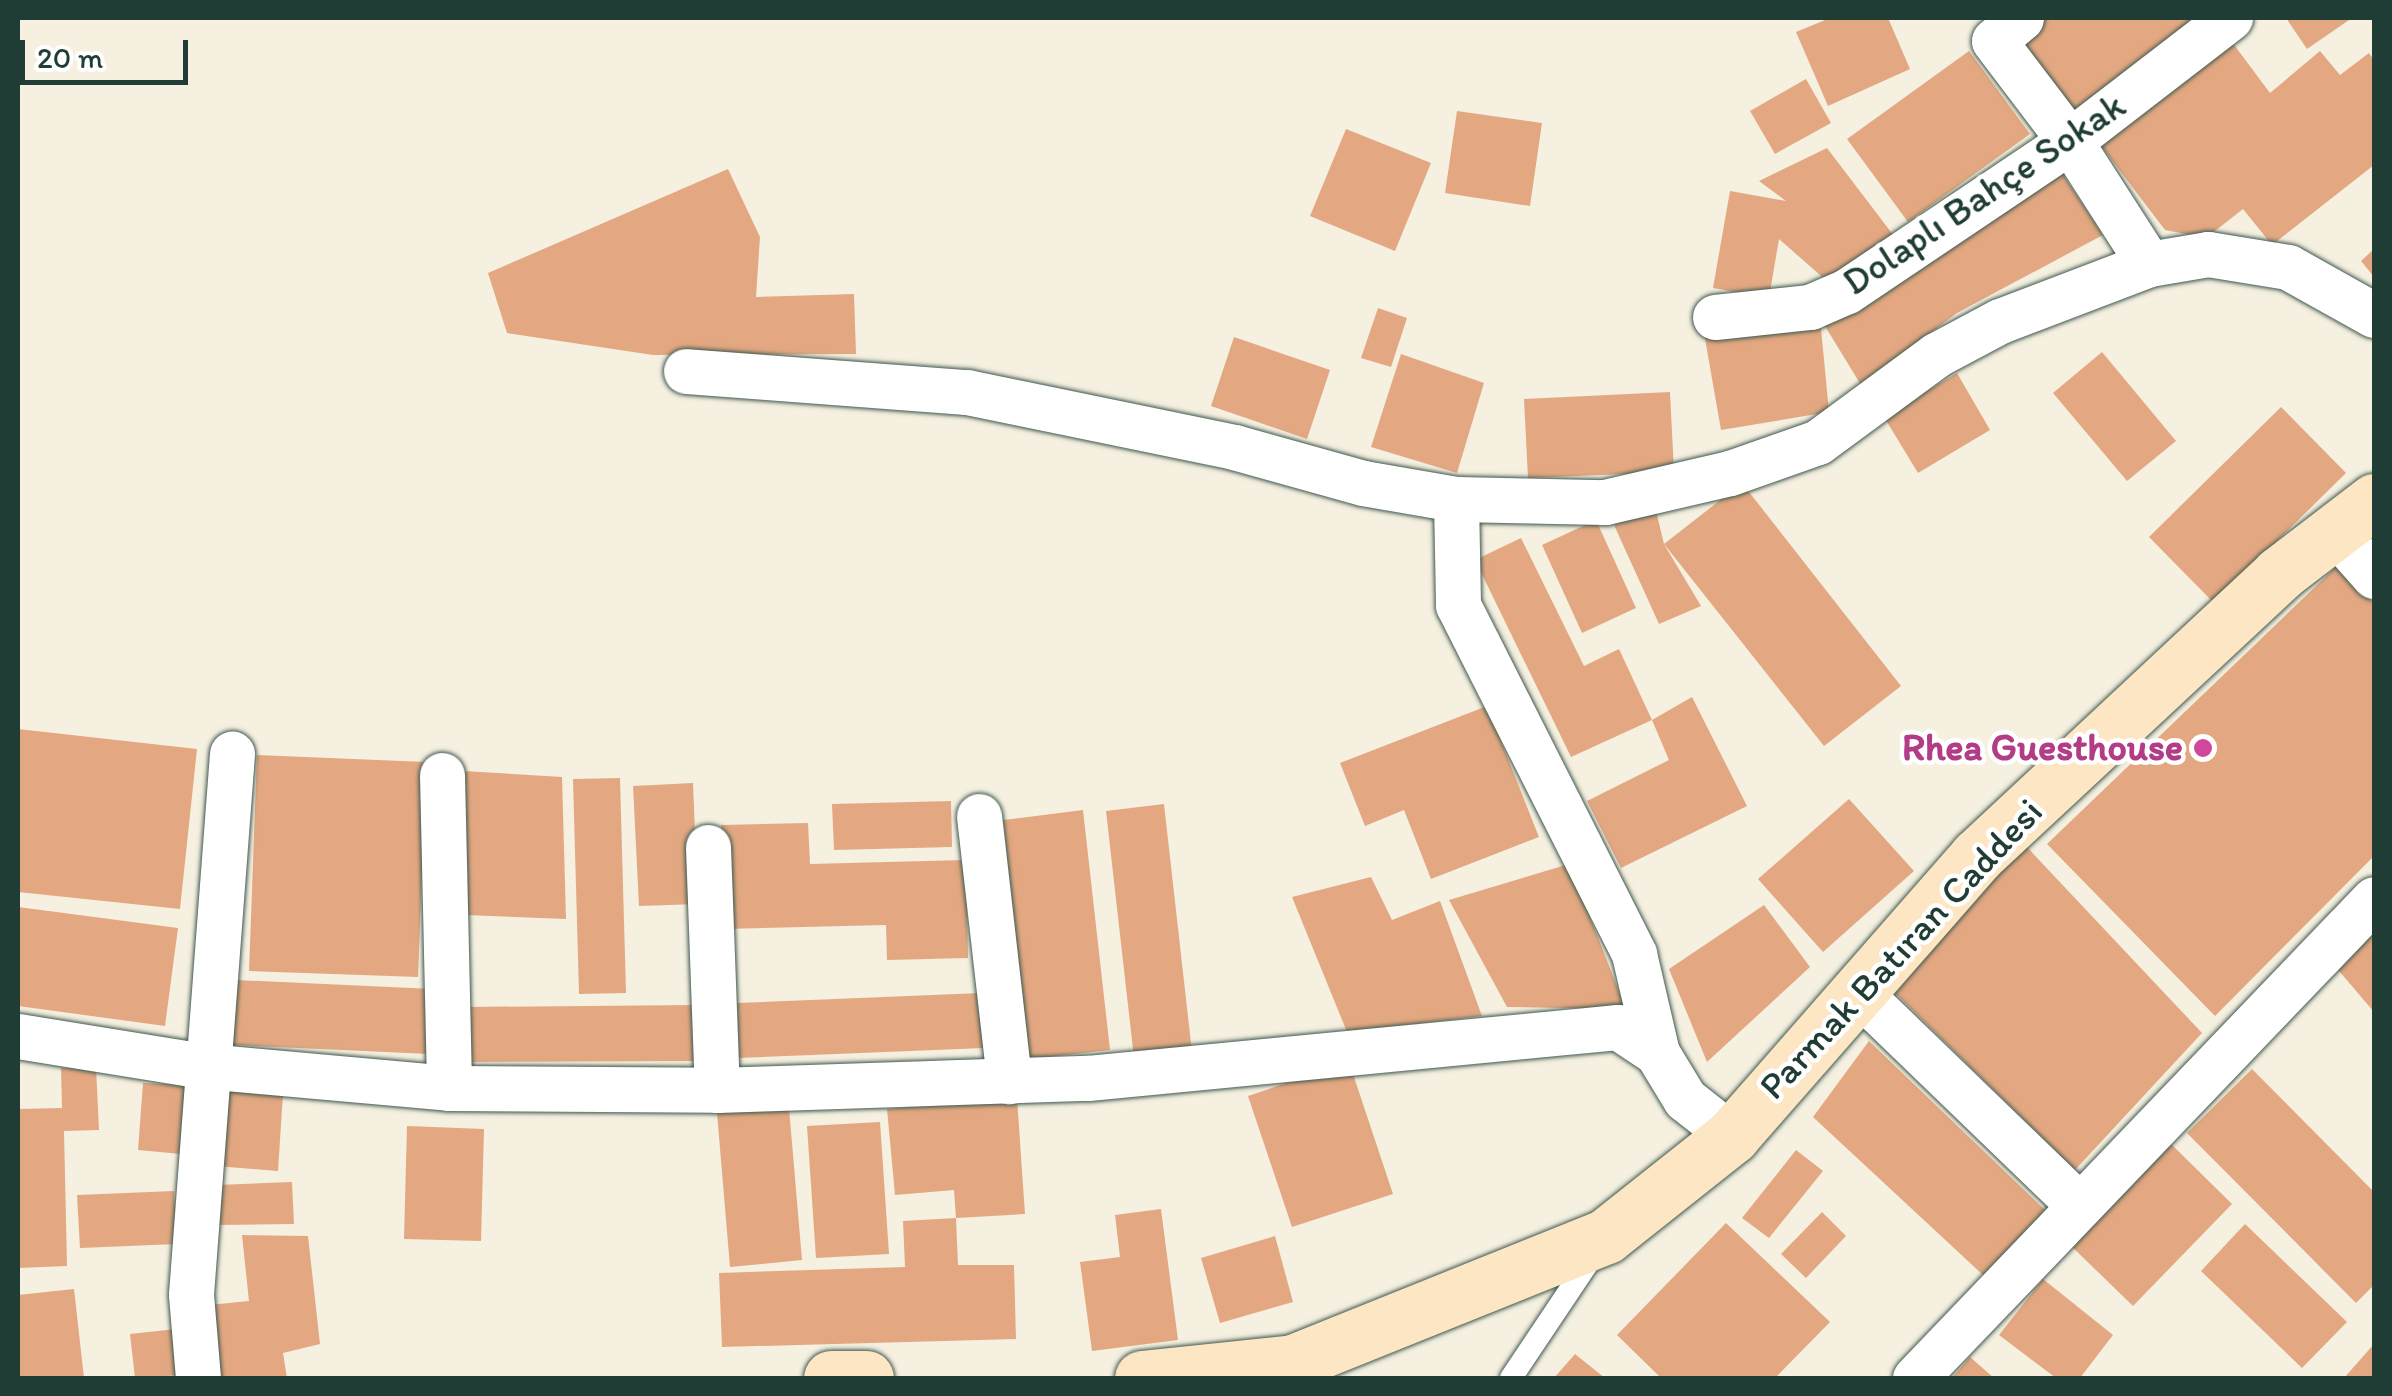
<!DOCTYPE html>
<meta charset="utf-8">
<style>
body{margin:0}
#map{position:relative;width:2392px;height:1396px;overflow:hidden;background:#f5f0e0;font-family:Itim,sans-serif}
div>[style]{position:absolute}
.building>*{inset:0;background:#e3a882}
.roads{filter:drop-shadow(0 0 2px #3f584e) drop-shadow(0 0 2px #3f584e)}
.service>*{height:22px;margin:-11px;padding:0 11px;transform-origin:11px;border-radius:11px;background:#fff}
.minor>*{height:45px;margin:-22.5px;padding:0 22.5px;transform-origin:22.5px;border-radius:22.5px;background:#fff}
.secondary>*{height:55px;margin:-27.5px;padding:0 27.5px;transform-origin:27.5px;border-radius:27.5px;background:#fce6c4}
.dots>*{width:28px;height:28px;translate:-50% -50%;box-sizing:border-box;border:5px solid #fff;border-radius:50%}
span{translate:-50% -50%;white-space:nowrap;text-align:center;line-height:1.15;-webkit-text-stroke:9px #fff;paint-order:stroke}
.street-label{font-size:38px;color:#1f3d34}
.hotel-label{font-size:38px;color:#b23c85;font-weight:700}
.right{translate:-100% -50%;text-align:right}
.frame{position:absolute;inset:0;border:20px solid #1f3d34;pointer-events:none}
.scale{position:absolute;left:20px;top:40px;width:168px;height:45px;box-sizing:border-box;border:5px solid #1f3d34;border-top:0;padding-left:12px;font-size:30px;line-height:35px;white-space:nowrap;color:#1f3d34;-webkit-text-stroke:8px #fff;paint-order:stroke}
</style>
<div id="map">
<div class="building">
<i style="clip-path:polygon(1830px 18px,1888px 18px,1910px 69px,1828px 106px,1796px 32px)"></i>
<i style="clip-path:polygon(2038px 18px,2195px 18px,2075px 114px,2013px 38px)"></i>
<i style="clip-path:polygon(2286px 18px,2352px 18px,2307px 49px)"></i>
<i style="clip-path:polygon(2229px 38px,2270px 93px,2320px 51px,2340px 75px,2369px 53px,2374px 60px,2374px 165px,2272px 245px,2243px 209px,2206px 238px,2165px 230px,2095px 138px)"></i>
<i style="clip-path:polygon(1969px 51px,2030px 134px,1908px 222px,1847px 139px)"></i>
<i style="clip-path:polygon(1806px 79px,1831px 123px,1775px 154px,1750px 111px)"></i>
<i style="clip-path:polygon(1457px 111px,1542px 123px,1530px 206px,1445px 193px)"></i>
<i style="clip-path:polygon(1346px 129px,1431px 163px,1395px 251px,1310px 216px)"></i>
<i style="clip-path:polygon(1827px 148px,1894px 236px,1828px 282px,1779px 239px,1769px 298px,1713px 288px,1730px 191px,1786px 201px,1759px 181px)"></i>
<i style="clip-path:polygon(728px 169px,760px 237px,756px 297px,854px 294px,856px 354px,653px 355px,507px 333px,488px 273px)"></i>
<i style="clip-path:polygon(2060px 170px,2103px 235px,1957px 313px,1861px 385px,1820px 318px)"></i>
<i style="clip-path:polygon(2374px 249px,2374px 277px,2361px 261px)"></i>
<i style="clip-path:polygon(1378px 308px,1407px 318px,1391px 367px,1361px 358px)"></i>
<i style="clip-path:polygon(1820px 318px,1829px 412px,1721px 430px,1704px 333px)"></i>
<i style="clip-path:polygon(1234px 337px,1330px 370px,1307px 439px,1211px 406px)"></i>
<i style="clip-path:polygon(2102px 352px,2176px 441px,2127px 481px,2053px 393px)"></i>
<i style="clip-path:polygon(1401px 354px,1484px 383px,1457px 473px,1371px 447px)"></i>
<i style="clip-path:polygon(1957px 373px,1990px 430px,1918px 473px,1884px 417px)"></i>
<i style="clip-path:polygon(1670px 392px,1674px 472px,1528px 478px,1524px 399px)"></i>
<i style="clip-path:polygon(2281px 407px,2346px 473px,2214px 603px,2149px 537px)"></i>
<i style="clip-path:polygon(1742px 483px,1901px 686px,1824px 746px,1664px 544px)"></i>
<i style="clip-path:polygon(1655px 507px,1664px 544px,1701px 606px,1659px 624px,1614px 525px)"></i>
<i style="clip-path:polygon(1596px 520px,1636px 608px,1582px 633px,1542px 545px)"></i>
<i style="clip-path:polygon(1521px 538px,1584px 666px,1619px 649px,1652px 720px,1571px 757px,1475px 560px)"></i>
<i style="clip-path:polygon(2339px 564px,2374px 604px,2374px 856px,2215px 1016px,2047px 844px)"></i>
<i style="clip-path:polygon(1692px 697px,1747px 806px,1621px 868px,1587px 801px,1669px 760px,1652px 720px)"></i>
<i style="clip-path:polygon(1487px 706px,1539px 837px,1431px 879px,1404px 810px,1365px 826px,1340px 763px)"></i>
<i style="clip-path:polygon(18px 729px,197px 749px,180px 909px,18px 892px)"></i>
<i style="clip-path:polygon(257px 755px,426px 762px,418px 977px,249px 971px)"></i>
<i style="clip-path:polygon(464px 771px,562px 777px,566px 919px,464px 915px)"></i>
<i style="clip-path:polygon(620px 778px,626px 993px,579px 994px,573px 779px)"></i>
<i style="clip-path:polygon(693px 783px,698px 904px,639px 906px,633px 786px)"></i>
<i style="clip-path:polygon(1849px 799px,1914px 871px,1823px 952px,1758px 879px)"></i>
<i style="clip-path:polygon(951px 801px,952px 847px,834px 850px,832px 804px)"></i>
<i style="clip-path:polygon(1164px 804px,1192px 1052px,1134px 1058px,1106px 811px)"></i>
<i style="clip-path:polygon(1083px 810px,1110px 1050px,1029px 1059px,1003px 820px)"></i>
<i style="clip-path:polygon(808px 823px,810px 864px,966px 860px,968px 958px,887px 960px,886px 925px,723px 929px,721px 825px)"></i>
<i style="clip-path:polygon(2026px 846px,2202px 1033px,2075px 1170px,1889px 987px)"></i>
<i style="clip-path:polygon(1569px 864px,1626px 1009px,1507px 1007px,1449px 900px)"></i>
<i style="clip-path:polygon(1371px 877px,1392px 920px,1440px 901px,1482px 1016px,1347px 1032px,1292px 897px)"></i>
<i style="clip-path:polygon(1764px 905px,1810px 967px,1707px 1062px,1669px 969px)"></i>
<i style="clip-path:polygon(18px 907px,178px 928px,165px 1026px,18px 1006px)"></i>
<i style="clip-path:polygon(2374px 931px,2374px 1012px,2334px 965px)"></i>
<i style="clip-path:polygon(236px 980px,433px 989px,429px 1054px,233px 1045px)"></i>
<i style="clip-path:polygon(981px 993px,984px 1048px,739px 1058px,737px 1003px)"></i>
<i style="clip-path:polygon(695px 1005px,697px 1061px,467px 1062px,467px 1007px)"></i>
<i style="clip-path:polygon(1869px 1041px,2046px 1211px,1983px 1275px,1813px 1117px)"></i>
<i style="clip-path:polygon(1349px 1062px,1393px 1194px,1292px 1227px,1248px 1096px)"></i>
<i style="clip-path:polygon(96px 1067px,99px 1130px,64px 1131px,67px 1266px,18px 1268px,18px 1109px,62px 1108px,61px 1068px)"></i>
<i style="clip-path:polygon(2252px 1069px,2374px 1192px,2374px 1285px,2356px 1303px,2187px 1133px)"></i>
<i style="clip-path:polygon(143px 1083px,186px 1085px,181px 1154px,138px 1150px)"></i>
<i style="clip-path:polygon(221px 1090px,283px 1094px,278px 1171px,215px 1166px)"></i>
<i style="clip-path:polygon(1017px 1098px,1025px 1214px,956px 1218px,954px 1190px,895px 1195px,887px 1109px)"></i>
<i style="clip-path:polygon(789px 1108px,802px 1260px,730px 1267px,717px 1113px)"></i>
<i style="clip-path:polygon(880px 1122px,889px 1254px,816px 1258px,807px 1126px)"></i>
<i style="clip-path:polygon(407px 1126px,484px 1129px,481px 1241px,404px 1239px)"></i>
<i style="clip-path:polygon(2167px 1140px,2232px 1204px,2133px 1306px,2067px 1242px)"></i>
<i style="clip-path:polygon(1796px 1150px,1823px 1171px,1769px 1238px,1742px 1218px)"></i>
<i style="clip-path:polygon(292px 1182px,294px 1224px,217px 1225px,216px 1185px)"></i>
<i style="clip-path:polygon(174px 1191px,177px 1244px,80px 1248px,77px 1195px)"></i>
<i style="clip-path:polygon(1161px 1209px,1178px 1340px,1092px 1351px,1080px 1262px,1120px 1257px,1115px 1215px)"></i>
<i style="clip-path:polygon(1822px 1212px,1846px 1236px,1806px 1278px,1781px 1254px)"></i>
<i style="clip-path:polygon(956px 1218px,958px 1265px,1014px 1265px,1016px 1339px,722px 1347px,719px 1273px,905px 1267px,903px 1221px)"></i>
<i style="clip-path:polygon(1726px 1223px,1830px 1322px,1775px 1378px,1661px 1378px,1617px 1335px)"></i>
<i style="clip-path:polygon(2245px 1224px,2347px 1322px,2302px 1368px,2201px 1271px)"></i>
<i style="clip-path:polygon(242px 1235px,308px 1236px,320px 1344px,283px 1353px,287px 1378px,217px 1378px,209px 1305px,249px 1301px)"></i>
<i style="clip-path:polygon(1275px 1236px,1293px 1302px,1220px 1323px,1201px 1258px)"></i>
<i style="clip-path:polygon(2043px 1279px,2113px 1335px,2080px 1378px,2056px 1378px,1999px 1335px)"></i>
<i style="clip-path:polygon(74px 1289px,84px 1378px,18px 1378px,18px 1295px)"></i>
<i style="clip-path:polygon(176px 1329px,182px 1375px,135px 1378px,130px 1334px)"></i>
<i style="clip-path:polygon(2374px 1344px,2374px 1378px,2344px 1378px)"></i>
<i style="clip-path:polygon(1575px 1354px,1605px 1378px,1554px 1378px)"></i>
<i style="clip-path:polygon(1970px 1357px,1994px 1378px,1952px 1378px)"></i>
</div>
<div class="roads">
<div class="service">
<i style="left:1511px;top:1378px;width:153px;rotate:-56.2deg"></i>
</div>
<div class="minor">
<i style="left:2021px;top:18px;width:35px;rotate:140deg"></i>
<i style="left:1994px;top:41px;width:126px;rotate:52.8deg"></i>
<i style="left:2070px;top:141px;width:146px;rotate:57.3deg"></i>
<i style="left:1715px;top:317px;width:96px;rotate:-6deg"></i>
<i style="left:1810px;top:307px;width:40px;rotate:-23.4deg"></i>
<i style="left:1847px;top:291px;width:269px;rotate:-33.9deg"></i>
<i style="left:2070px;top:141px;width:202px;rotate:-37.6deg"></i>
<i style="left:686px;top:371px;width:282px;rotate:4.3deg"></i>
<i style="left:967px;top:392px;width:273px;rotate:11.6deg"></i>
<i style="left:1234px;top:447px;width:134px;rotate:15.6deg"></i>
<i style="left:1363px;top:483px;width:94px;rotate:9.8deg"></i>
<i style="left:1456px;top:499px;width:149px;rotate:1.2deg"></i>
<i style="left:1605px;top:502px;width:128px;rotate:-13.1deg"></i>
<i style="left:1730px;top:473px;width:93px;rotate:-19.4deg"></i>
<i style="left:1818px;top:442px;width:147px;rotate:-36.4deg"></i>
<i style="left:1936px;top:355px;width:72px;rotate:-28deg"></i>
<i style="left:2000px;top:321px;width:160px;rotate:-20.9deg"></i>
<i style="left:2149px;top:264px;width:60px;rotate:-9.6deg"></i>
<i style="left:2208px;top:254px;width:81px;rotate:9.2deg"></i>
<i style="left:2288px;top:267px;width:98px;rotate:29.2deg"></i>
<i style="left:1456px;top:499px;width:106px;rotate:88.9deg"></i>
<i style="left:1458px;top:605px;width:391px;rotate:63.2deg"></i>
<i style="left:1634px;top:954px;width:102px;rotate:76.9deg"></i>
<i style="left:2335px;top:532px;width:59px;rotate:48.4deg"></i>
<i style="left:442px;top:775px;width:313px;rotate:88.7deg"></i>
<i style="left:979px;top:816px;width:267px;rotate:83.5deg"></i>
<i style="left:708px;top:847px;width:243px;rotate:87.9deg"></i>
<i style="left:1855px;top:989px;width:310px;rotate:44deg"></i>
<i style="left:18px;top:1036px;width:188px;rotate:9.2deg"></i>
<i style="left:204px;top:1066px;width:246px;rotate:5.1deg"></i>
<i style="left:449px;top:1088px;width:268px;rotate:0.4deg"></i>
<i style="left:717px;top:1090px;width:371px;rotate:-1.9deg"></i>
<i style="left:1088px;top:1078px;width:532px;rotate:-5.5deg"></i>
<i style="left:1618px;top:1027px;width:47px;rotate:33.7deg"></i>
<i style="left:1657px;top:1053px;width:54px;rotate:58.7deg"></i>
<i style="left:1685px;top:1099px;width:60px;rotate:38.2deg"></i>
<i style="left:198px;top:1378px;width:84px;rotate:-94.8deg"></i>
<i style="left:191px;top:1294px;width:542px;rotate:-85.66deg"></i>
<i style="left:1915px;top:1378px;width:663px;rotate:-46.22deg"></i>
</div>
<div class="secondary">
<i style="left:831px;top:1378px;width:35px"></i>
<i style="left:1142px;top:1378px;width:152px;rotate:-6deg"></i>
<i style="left:1293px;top:1362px;width:337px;rotate:-21.9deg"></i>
<i style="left:1606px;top:1236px;width:161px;rotate:-38.4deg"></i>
<i style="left:1732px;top:1136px;width:372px;rotate:-48.8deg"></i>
<i style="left:1977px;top:856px;width:413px;rotate:-43deg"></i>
<i style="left:2279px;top:574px;width:120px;rotate:-37.5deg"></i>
</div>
</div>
<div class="dots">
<i style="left:2203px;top:748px;background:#d1479c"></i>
</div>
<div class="street-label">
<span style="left:1984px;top:194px;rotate:-34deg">Dolaplı Bahçe Sokak</span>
<span style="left:1901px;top:949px;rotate:-47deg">Parmak Batıran Caddesi</span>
</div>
<div class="hotel-label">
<span class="right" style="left:2183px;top:748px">Rhea Guesthouse</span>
</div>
<div class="frame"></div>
<div class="scale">20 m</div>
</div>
